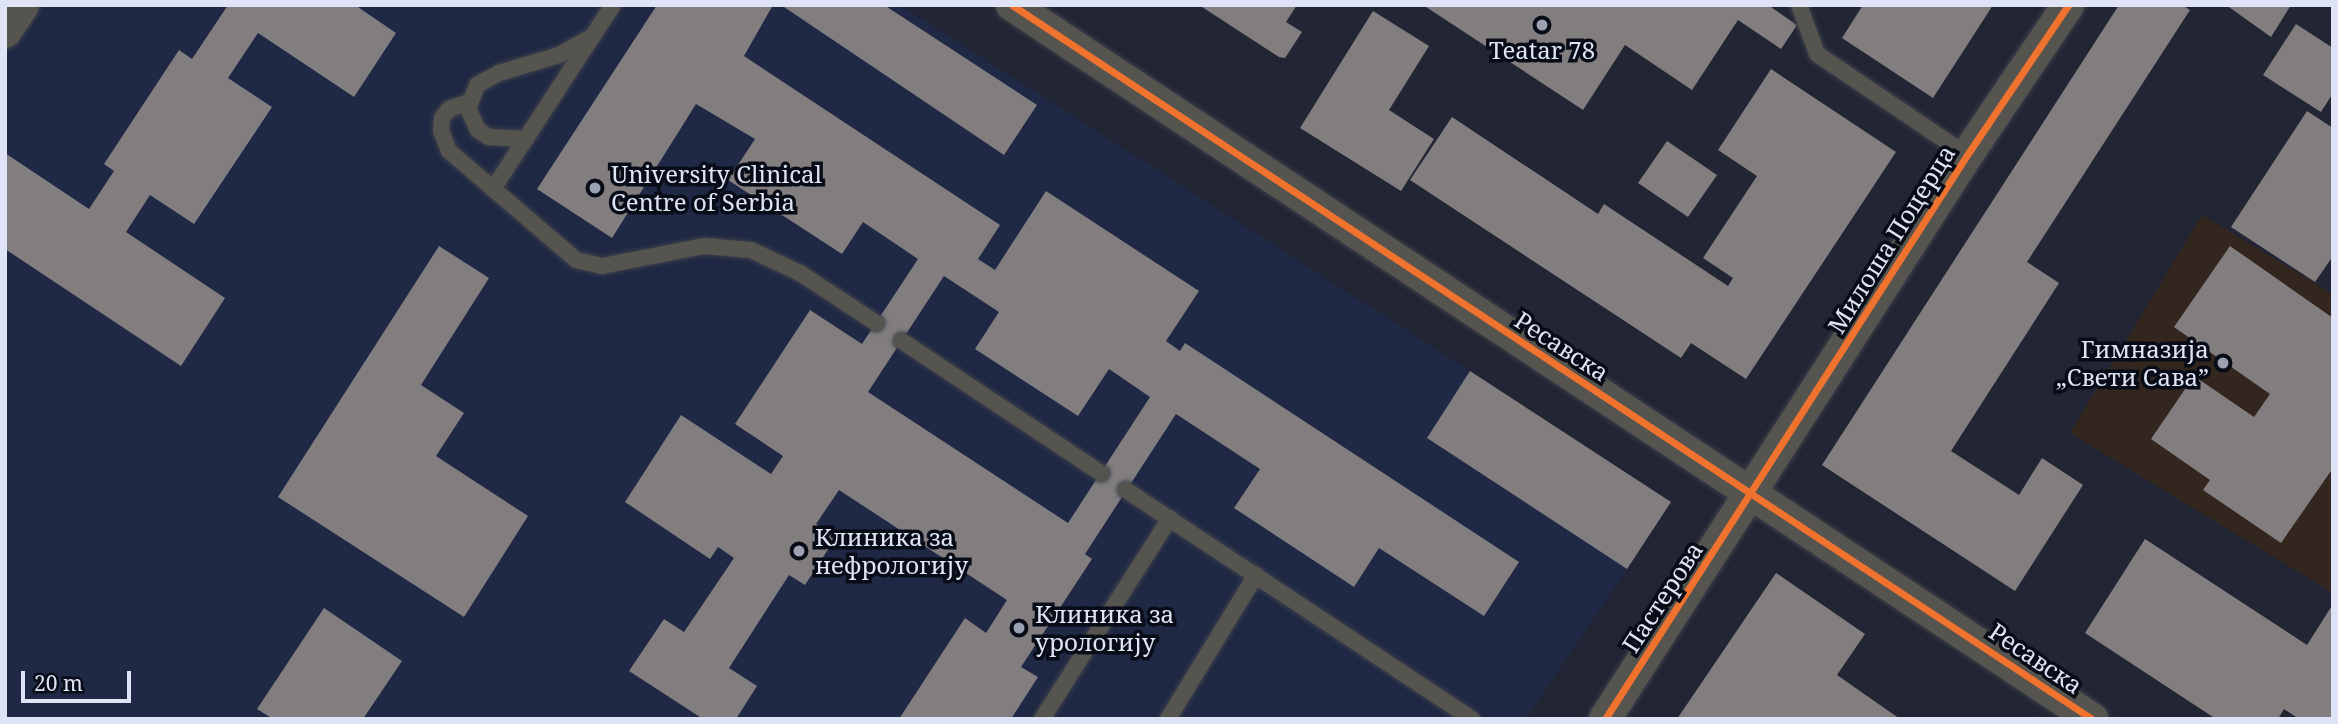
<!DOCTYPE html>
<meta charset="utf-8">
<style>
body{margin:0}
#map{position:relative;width:2338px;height:724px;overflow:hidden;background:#222533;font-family:"Noto Serif",serif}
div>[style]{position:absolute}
.built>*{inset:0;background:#1f2844}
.education>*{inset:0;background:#33261f}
.building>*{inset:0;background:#827e7f}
.roads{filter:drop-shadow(0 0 2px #3e414c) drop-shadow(0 0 2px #3e414c)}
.lane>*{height:16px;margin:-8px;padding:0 8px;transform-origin:8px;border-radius:8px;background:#55544e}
.street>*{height:32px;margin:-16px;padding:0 16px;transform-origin:16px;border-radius:16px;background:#55544e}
.cycleway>*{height:7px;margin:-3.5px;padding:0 3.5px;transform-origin:3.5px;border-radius:3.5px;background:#ef722f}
.dots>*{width:19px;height:19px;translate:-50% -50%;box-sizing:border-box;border:4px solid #080c17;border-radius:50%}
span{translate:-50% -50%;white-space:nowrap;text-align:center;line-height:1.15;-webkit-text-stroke:7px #080c17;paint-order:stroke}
.poi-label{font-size:24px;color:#dee4f5}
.left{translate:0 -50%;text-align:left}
.right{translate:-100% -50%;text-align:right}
.street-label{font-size:24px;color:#dee4f5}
.frame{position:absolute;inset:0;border:7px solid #dee4f5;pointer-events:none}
.scale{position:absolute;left:21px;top:671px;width:110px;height:32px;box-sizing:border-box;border:4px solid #dee4f5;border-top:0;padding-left:9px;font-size:21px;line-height:24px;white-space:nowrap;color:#dee4f5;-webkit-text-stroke:5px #080c17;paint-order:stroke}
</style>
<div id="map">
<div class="built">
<i style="clip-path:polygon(5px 5px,900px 5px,1470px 371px,1627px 569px,1526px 719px,5px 719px)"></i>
</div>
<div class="education">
<i style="clip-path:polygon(2202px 215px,2333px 294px,2333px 593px,2070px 433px)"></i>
</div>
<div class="building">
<i style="clip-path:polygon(228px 5px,355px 5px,396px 33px,354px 97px,258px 33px,228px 78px,272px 107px,194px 224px,150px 195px,126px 232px,225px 298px,181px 366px,5px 249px,5px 153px,89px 209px,114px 171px,104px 164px,179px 50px,192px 59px)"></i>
<i style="clip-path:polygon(evenodd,657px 5px,773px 5px,744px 56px,1000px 225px,978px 259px,995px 270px,1046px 191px,1199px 291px,1166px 341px,1180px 351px,1185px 343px,1519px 562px,1484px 616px,1379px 548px,1354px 587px,1234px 508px,1260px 469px,1176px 414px,1085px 554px,1092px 559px,1021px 667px,1038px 677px,1011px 719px,899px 719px,965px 618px,986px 633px,1007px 600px,839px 490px,816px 524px,836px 537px,805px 585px,789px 575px,729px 668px,757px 686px,736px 719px,703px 719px,629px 671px,664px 619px,684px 632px,734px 558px,718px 547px,710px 559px,625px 502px,681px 415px,771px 474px,783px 456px,735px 424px,810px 310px,862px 344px,918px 259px,863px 222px,842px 254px,728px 180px,755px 139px,696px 104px,612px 238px,537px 189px,657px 5px,944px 276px,999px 312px,975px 349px,1078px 416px,1109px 369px,1150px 397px,1068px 523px,868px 392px,944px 276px)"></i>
<i style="clip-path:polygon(781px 5px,884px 5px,1037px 105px,1004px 155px)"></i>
<i style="clip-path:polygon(1199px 5px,1297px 5px,1286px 22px,1302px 32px,1285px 58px,1279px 57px)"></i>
<i style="clip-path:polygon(1423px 5px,1768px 5px,1797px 25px,1781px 49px,1738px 20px,1692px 90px,1625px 45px,1583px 110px)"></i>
<i style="clip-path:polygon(1863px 5px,1993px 5px,1933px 98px,1842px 38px)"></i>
<i style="clip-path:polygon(2119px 5px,2182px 5px,2190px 10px,2027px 262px,2059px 283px,1951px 451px,2019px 495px,2042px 458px,2083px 485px,2015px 591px,1822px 465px)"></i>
<i style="clip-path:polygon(2226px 5px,2291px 5px,2271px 37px)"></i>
<i style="clip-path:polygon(1373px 11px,1429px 46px,1389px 110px,1434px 139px,1401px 191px,1300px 128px)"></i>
<i style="clip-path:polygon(2296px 24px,2333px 48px,2333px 93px,2321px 112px,2263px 75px)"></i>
<i style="clip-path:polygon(1771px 69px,1896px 152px,1746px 379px,1691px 343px,1681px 358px,1410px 180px,1452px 117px,1598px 214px,1604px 204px,1728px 286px,1733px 278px,1703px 258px,1757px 176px,1718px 150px)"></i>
<i style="clip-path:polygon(2307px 111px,2333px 128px,2333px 256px,2315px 282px,2231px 227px)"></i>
<i style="clip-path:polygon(1667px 141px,1717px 175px,1688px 217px,1638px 183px)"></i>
<i style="clip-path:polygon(439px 246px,489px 278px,421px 385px,464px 413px,436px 456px,528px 516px,464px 617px,278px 497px)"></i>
<i style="clip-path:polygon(2230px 246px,2333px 318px,2333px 468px,2281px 543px,2203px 490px,2210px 480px,2151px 439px,2194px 376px,2254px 417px,2270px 394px,2174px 327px)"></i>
<i style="clip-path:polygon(1470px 371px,1671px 502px,1627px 569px,1427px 438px)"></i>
<i style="clip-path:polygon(2145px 539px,2307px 645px,2333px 604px,2333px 719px,2299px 719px,2284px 709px,2278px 719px,2216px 719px,2085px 633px)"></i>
<i style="clip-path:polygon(1776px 573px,1865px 634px,1837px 675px,1900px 719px,1677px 719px)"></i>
<i style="clip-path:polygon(324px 608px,402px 661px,363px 719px,273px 719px,257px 709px)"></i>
</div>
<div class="roads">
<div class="lane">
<i style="left:1799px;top:5px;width:52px;rotate:69.8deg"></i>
<i style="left:1817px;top:54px;width:181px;rotate:34deg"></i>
<i style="left:469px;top:102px;width:21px;rotate:161deg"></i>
<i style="left:449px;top:109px;width:11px;rotate:128deg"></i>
<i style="left:442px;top:118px;width:13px;rotate:94deg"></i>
<i style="left:441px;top:131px;width:22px;rotate:68deg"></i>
<i style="left:449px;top:151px;width:167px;rotate:40.6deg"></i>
<i style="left:576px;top:260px;width:27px;rotate:13deg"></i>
<i style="left:602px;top:266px;width:104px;rotate:-11.1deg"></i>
<i style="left:704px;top:246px;width:47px;rotate:4.9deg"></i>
<i style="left:751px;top:250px;width:54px;rotate:25.1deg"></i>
<i style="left:800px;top:273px;width:91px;rotate:33.3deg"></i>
<i style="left:526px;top:139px;width:37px;rotate:-177deg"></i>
<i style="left:489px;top:137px;width:13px;rotate:-148deg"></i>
<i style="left:478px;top:130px;width:23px;rotate:-115deg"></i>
<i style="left:468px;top:109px;width:26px;rotate:-69deg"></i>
<i style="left:477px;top:85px;width:25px;rotate:-29deg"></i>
<i style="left:499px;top:73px;width:63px;rotate:-16.7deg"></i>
<i style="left:559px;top:55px;width:39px;rotate:-29deg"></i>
<i style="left:493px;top:189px;width:220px;rotate:-56.9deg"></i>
<i style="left:902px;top:341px;width:239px;rotate:33.6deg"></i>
<i style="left:1126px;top:490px;width:415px;rotate:33.5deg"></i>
<i style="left:1042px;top:719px;width:238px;rotate:-57.5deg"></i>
<i style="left:1168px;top:719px;width:169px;rotate:-58.6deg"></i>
</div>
<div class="street">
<i style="left:1012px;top:5px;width:1295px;rotate:33.47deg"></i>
<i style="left:5px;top:32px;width:32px;rotate:-56deg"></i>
<i style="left:1605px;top:719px;width:670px;rotate:-57.31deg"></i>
<i style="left:1967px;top:155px;width:181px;rotate:-56deg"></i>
</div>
</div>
<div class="cycleway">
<i style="left:1012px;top:5px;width:1295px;rotate:33.47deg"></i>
<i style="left:1605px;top:719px;width:670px;rotate:-57.31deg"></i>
<i style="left:1967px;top:155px;width:181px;rotate:-56deg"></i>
</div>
<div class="dots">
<i style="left:1542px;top:25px;background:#9ca1b1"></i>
<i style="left:595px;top:188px;background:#9ca1b1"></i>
<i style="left:2223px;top:363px;background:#9ca1b1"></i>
<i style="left:799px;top:551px;background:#9ca1b1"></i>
<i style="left:1019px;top:628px;background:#9ca1b1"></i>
</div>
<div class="poi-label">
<span style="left:1542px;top:50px">Teatar 78</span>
<span class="left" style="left:611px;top:188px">University Clinical<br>Centre of Serbia</span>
<span class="right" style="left:2209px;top:363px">Гимназија<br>„Свети Сава”</span>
<span class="left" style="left:815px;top:551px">Клиника за<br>нефрологију</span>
<span class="left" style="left:1035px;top:628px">Клиника за<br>урологију</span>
</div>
<div class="street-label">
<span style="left:1891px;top:239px;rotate:-58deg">Милоша Поцерца</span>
<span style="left:1562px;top:346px;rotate:33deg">Ресавска</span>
<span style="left:1662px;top:597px;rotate:-57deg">Пастерова</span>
<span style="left:2036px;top:658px;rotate:34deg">Ресавска</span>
</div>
<div class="frame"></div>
<div class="scale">20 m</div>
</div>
